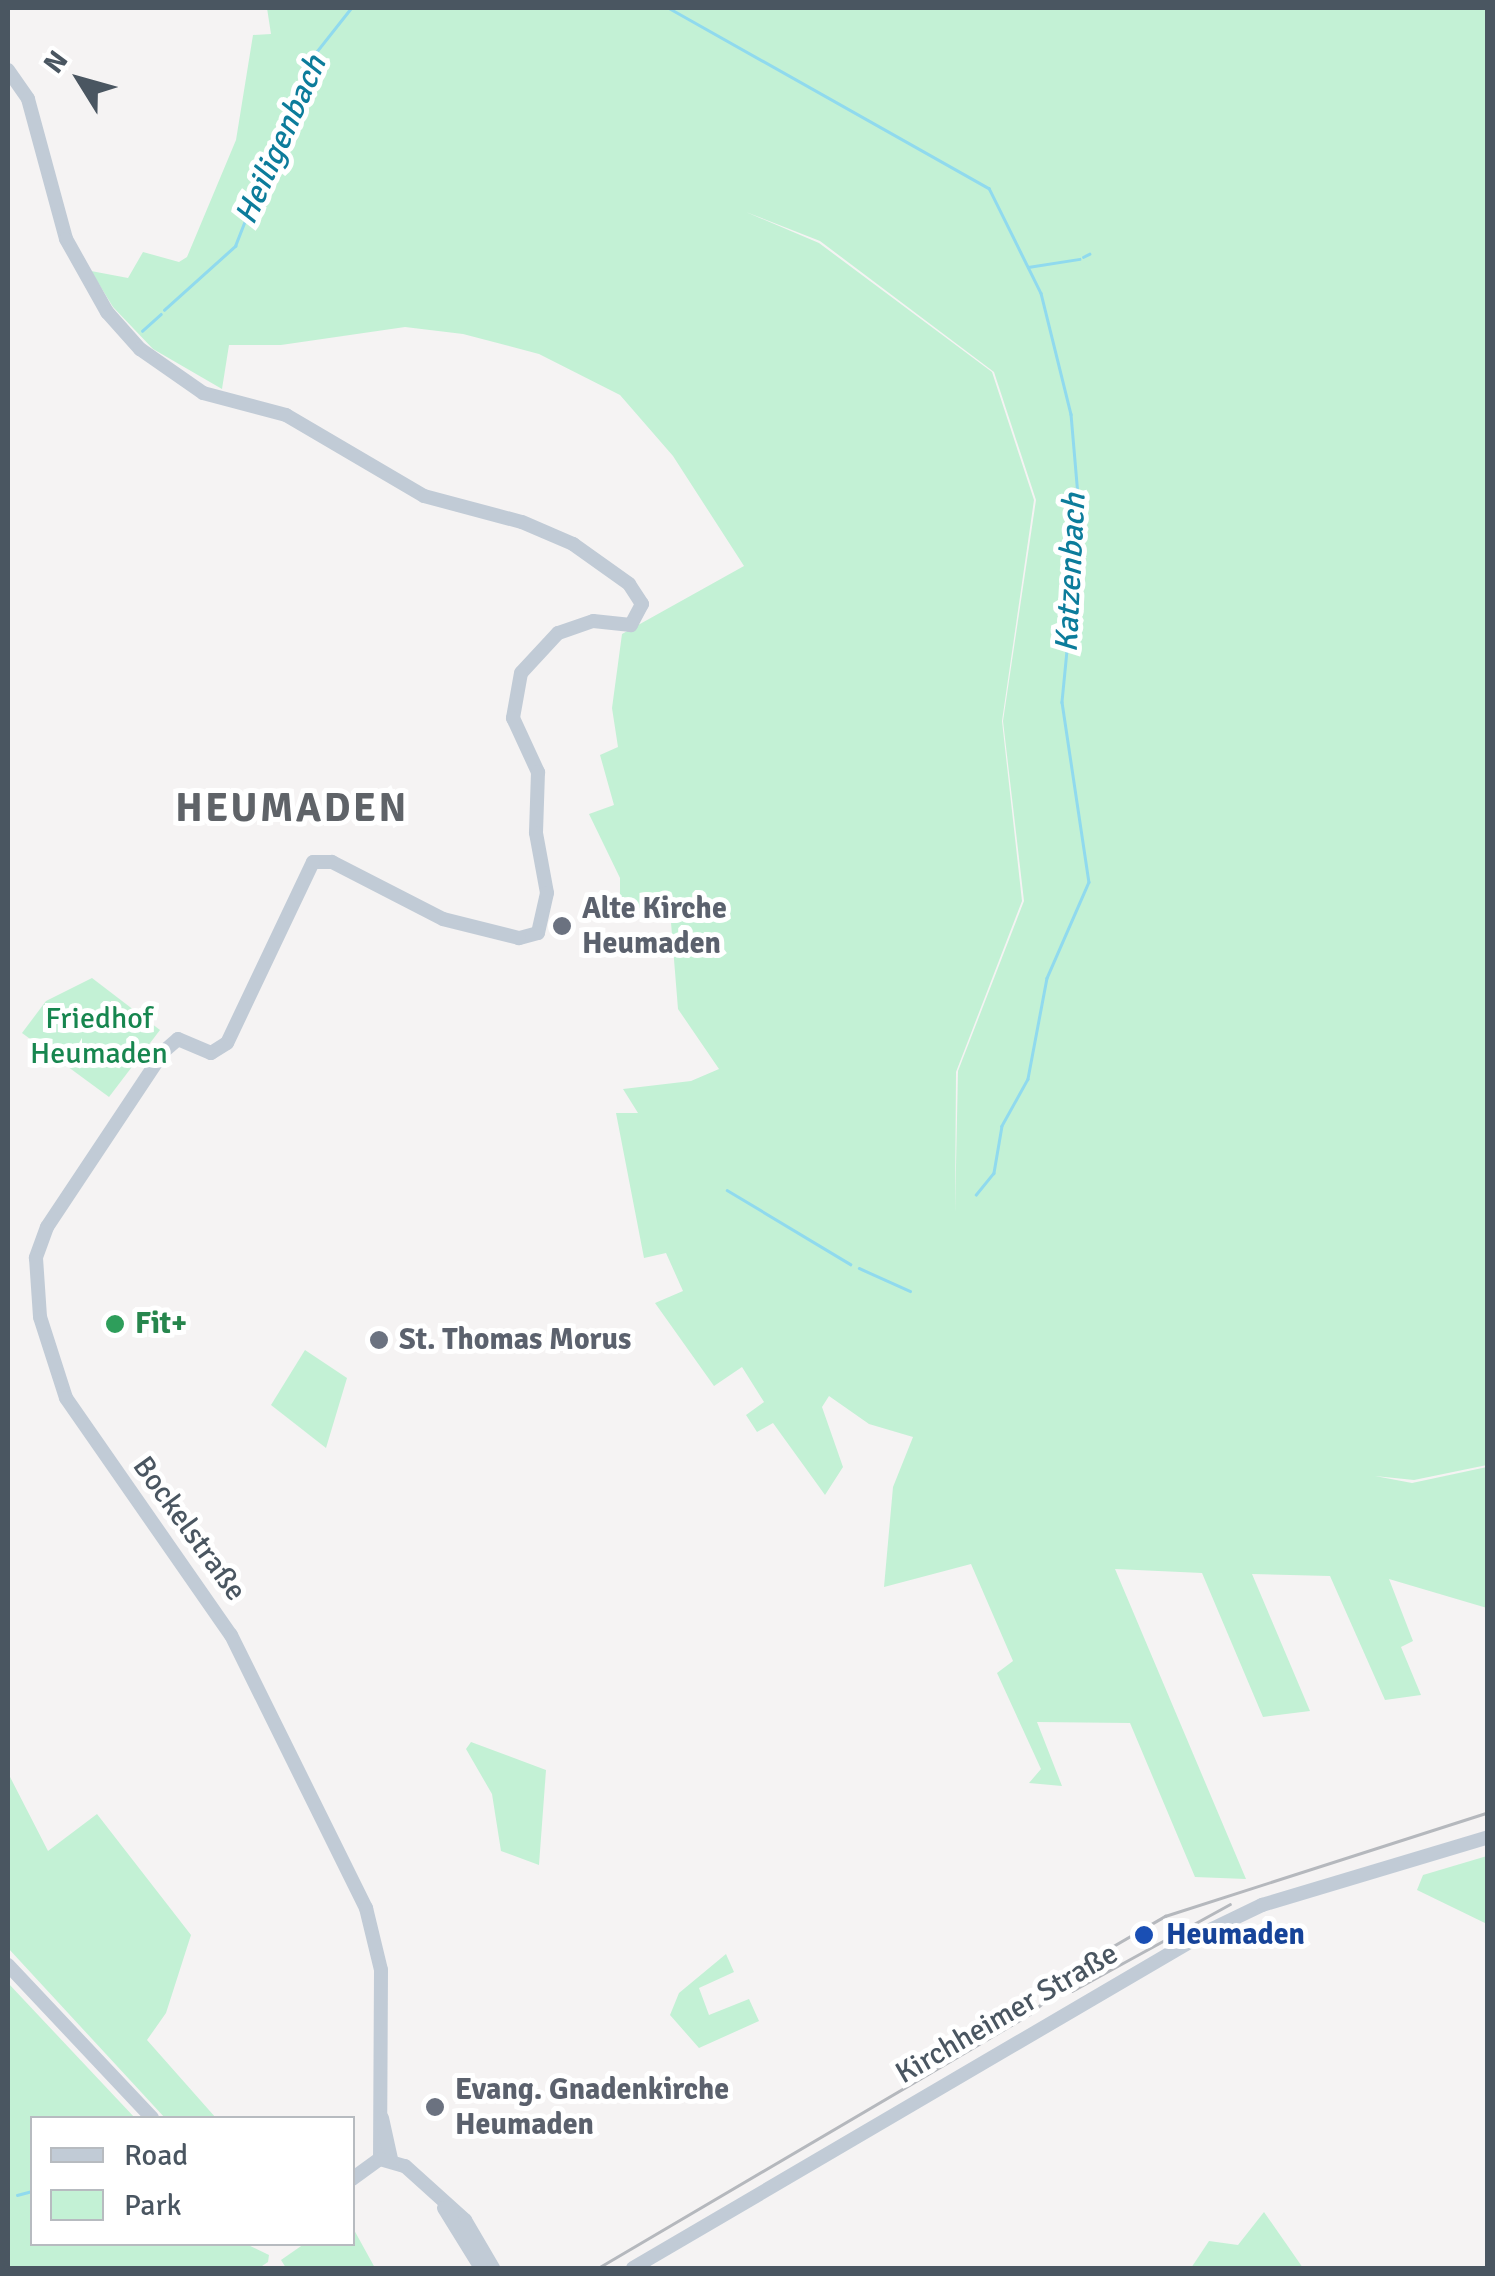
<!DOCTYPE html>
<meta charset="utf-8">
<style>
body{margin:0}
#map{position:relative;width:1495px;height:2276px;overflow:hidden;background:#f5f3f3;font-family:Signika,sans-serif}
div>[style]{position:absolute}
.green>*{inset:0;background:#c3f1d5}
.stream>*{height:2.5px;margin:-1.25px;padding:0 1.25px;transform-origin:1.25px;border-radius:1.25px;background:#90daee}
.secondary>*{height:14px;margin:-7px;padding:0 7px;transform-origin:7px;border-radius:7px;background:#c1cbd6}
.tram>*{height:2.5px;margin:-1.25px;padding:0 1.25px;transform-origin:1.25px;border-radius:1.25px;background:#b5b8bd}
.dots>*{width:28px;height:28px;translate:-50% -50%;box-sizing:border-box;border:5px solid #fff;border-radius:50%}
span{translate:-50% -50%;white-space:nowrap;text-align:center;line-height:1.15;-webkit-text-stroke:10px #fff;paint-order:stroke}
.worship-label{font-size:30px;color:#5b616d;font-weight:700}
.left{translate:0 -50%;text-align:left}
.park-label{font-size:30px;color:#17864f}
.leisure-label{font-size:30px;color:#27864d;font-weight:700}
.street-label{font-size:30px;color:#4a5661}
.transit-label{font-size:30px;color:#164399;font-weight:700}
.water-label{font-size:32px;color:#0c7c9b;font-style:italic}
.district-label{font-size:40px;color:#5f6368;font-weight:700;letter-spacing:2.5px}
.frame{position:absolute;inset:0;border:10px solid #4a5661;pointer-events:none}
.legend{position:absolute;left:30px;top:2116px;width:325px;height:130px;box-sizing:border-box;background:#fff;border:2px solid #b7bbc0;margin:0;padding:12px 18px;list-style:none;font-size:30px;color:#4a5661}
.legend li{display:flex;align-items:center;gap:20px;height:50px}
.legend b{width:50px;border:2px solid #b7bbc0}
.north{position:absolute;left:30px;top:30px;width:100px;height:100px;-webkit-text-stroke:8px #fff;paint-order:stroke;rotate:307deg;font-size:28px;font-weight:700;line-height:40px;text-align:center;color:#4a5661}
.north::after{content:'';display:block;margin:auto;width:35px;height:45px;background:#4a5661;clip-path:polygon(50% 0,100% 100%,50% 72%,0 100%)}
</style>
<div id="map">
<div class="green">
<i style="clip-path:polygon(evenodd,267px 8px,1487px 8px,1487px 1465px,1414px 1480px,1375px 1476px,1412px 1483px,1487px 1467px,1487px 1608px,1389px 1579px,1413px 1641px,1401px 1647px,1421px 1695px,1385px 1700px,1330px 1576px,1252px 1574px,1310px 1711px,1263px 1717px,1202px 1573px,1115px 1569px,1246px 1879px,1195px 1877px,1130px 1723px,1037px 1722px,1062px 1786px,1029px 1783px,1041px 1769px,997px 1673px,1013px 1661px,971px 1564px,884px 1587px,893px 1487px,913px 1437px,869px 1424px,829px 1396px,822px 1407px,843px 1467px,825px 1495px,773px 1423px,757px 1432px,746px 1415px,764px 1402px,742px 1367px,714px 1386px,655px 1303px,683px 1291px,666px 1253px,644px 1258px,616px 1113px,638px 1113px,623px 1089px,691px 1081px,719px 1069px,678px 1009px,670px 910px,620px 907px,620px 878px,589px 814px,614px 805px,600px 755px,618px 747px,612px 708px,622px 634px,744px 566px,673px 456px,620px 395px,539px 354px,463px 334px,405px 327px,281px 345px,229px 345px,222px 389px,153px 349px,113px 307px,91px 271px,128px 278px,143px 252px,179px 262px,187px 257px,236px 140px,253px 35px,271px 34px,267px 8px,746px 212px,820px 241px,994px 372px,1036px 500px,1003px 721px,1024px 901px,958px 1071px,955px 1213px,956px 1072px,1022px 901px,1002px 721px,1034px 500px,992px 372px,819px 243px,746px 212px)"></i>
<i style="clip-path:polygon(92px 978px,160px 1030px,109px 1097px,22px 1033px,46px 1001px)"></i>
<i style="clip-path:polygon(305px 1350px,347px 1378px,326px 1448px,271px 1405px)"></i>
<i style="clip-path:polygon(471px 1742px,546px 1770px,539px 1865px,501px 1851px,492px 1794px,466px 1749px)"></i>
<i style="clip-path:polygon(8px 1773px,48px 1851px,97px 1814px,191px 1935px,166px 2013px,147px 2040px,216px 2118px,165px 2118px,8px 1948px)"></i>
<i style="clip-path:polygon(1487px 1856px,1487px 1924px,1417px 1890px,1423px 1875px)"></i>
<i style="clip-path:polygon(726px 1954px,734px 1972px,699px 1988px,709px 2015px,749px 1999px,759px 2021px,699px 2048px,670px 2015px,679px 1993px)"></i>
<i style="clip-path:polygon(8px 1983px,135px 2118px,32px 2118px,32px 2244px,246px 2244px,269px 2255px,268px 2262px,259px 2268px,8px 2268px)"></i>
<i style="clip-path:polygon(1264px 2212px,1303px 2268px,1191px 2268px,1209px 2241px,1238px 2245px)"></i>
<i style="clip-path:polygon(353px 2228px,375px 2268px,286px 2268px,281px 2260px,304px 2244px,352px 2244px)"></i>
</div>
<div class="stream">
<i style="left:669px;top:8px;width:367px;rotate:29.4deg"></i>
<i style="left:989px;top:188px;width:117px;rotate:63.7deg"></i>
<i style="left:1041px;top:293px;width:125px;rotate:76.1deg"></i>
<i style="left:1071px;top:414px;width:104px;rotate:85.1deg"></i>
<i style="left:1080px;top:518px;width:185px;rotate:95.6deg"></i>
<i style="left:1062px;top:702px;width:182px;rotate:81.5deg"></i>
<i style="left:1089px;top:882px;width:105px;rotate:113.6deg"></i>
<i style="left:1047px;top:978px;width:103px;rotate:100.7deg"></i>
<i style="left:1028px;top:1079px;width:54px;rotate:119deg"></i>
<i style="left:1002px;top:1126px;width:48px;rotate:99.7deg"></i>
<i style="left:994px;top:1173px;width:28px;rotate:129deg"></i>
<i style="left:1083px;top:257px;width:7px;rotate:-27deg"></i>
<i style="left:1028px;top:267px;width:52px;rotate:-8.9deg"></i>
<i style="left:164px;top:310px;width:96px;rotate:-42deg"></i>
<i style="left:235px;top:246px;width:194px;rotate:-68.6deg"></i>
<i style="left:306px;top:65px;width:73px;rotate:-51.7deg"></i>
<i style="left:142px;top:331px;width:25px;rotate:-42deg"></i>
<i style="left:727px;top:1190px;width:144px;rotate:31deg"></i>
<i style="left:859px;top:1268px;width:56px;rotate:24.3deg"></i>
<i style="left:17px;top:2195px;width:16px;rotate:-15deg"></i>
</div>
<div class="secondary">
<i style="left:8px;top:70px;width:35px;rotate:55deg"></i>
<i style="left:28px;top:99px;width:145px;rotate:74.8deg"></i>
<i style="left:66px;top:239px;width:84px;rotate:60.7deg"></i>
<i style="left:107px;top:312px;width:50px;rotate:48.3deg"></i>
<i style="left:140px;top:349px;width:77px;rotate:34.9deg"></i>
<i style="left:203px;top:393px;width:86px;rotate:14.8deg"></i>
<i style="left:286px;top:415px;width:160px;rotate:30.4deg"></i>
<i style="left:424px;top:496px;width:101px;rotate:14.9deg"></i>
<i style="left:522px;top:522px;width:56px;rotate:23.3deg"></i>
<i style="left:573px;top:544px;width:69px;rotate:35.5deg"></i>
<i style="left:629px;top:584px;width:24px;rotate:57deg"></i>
<i style="left:642px;top:604px;width:24px;rotate:118deg"></i>
<i style="left:631px;top:625px;width:38px;rotate:-174deg"></i>
<i style="left:593px;top:621px;width:37px;rotate:161deg"></i>
<i style="left:558px;top:633px;width:54px;rotate:132.8deg"></i>
<i style="left:521px;top:673px;width:46px;rotate:100.1deg"></i>
<i style="left:513px;top:718px;width:60px;rotate:65.2deg"></i>
<i style="left:538px;top:772px;width:61px;rotate:91.9deg"></i>
<i style="left:536px;top:833px;width:61px;rotate:79.6deg"></i>
<i style="left:547px;top:893px;width:41px;rotate:102.7deg"></i>
<i style="left:538px;top:933px;width:20px;rotate:165deg"></i>
<i style="left:519px;top:938px;width:78px;rotate:-166deg"></i>
<i style="left:443px;top:919px;width:125px;rotate:-152.8deg"></i>
<i style="left:332px;top:862px;width:19px;rotate:180deg"></i>
<i style="left:313px;top:862px;width:200px;rotate:115.4deg"></i>
<i style="left:227px;top:1043px;width:19px;rotate:148deg"></i>
<i style="left:211px;top:1053px;width:36px;rotate:-157deg"></i>
<i style="left:178px;top:1039px;width:18px;rotate:139deg"></i>
<i style="left:164px;top:1051px;width:211px;rotate:123.6deg"></i>
<i style="left:47px;top:1227px;width:33px;rotate:110deg"></i>
<i style="left:36px;top:1258px;width:59px;rotate:86.1deg"></i>
<i style="left:40px;top:1317px;width:85px;rotate:72.2deg"></i>
<i style="left:66px;top:1398px;width:289px;rotate:55.2deg"></i>
<i style="left:231px;top:1635px;width:305px;rotate:63.7deg"></i>
<i style="left:366px;top:1908px;width:64px;rotate:76.4deg"></i>
<i style="left:381px;top:1970px;width:189px;rotate:90.3deg"></i>
<i style="left:8px;top:1965px;width:210px;rotate:46.7deg"></i>
<i style="left:382px;top:2118px;width:42px;rotate:77.6deg"></i>
<i style="left:352px;top:2179px;width:34px;rotate:-36deg"></i>
<i style="left:380px;top:2159px;width:26px;rotate:16deg"></i>
<i style="left:405px;top:2166px;width:81px;rotate:42deg"></i>
<i style="left:465px;top:2220px;width:56px;rotate:59.7deg"></i>
<i style="left:444px;top:2208px;width:70px;rotate:58.3deg"></i>
<i style="left:633px;top:2268px;width:669px;rotate:-30.36deg"></i>
<i style="left:1210px;top:1930px;width:58px;rotate:-25.7deg"></i>
<i style="left:1262px;top:1905px;width:236px;rotate:-16.7deg"></i>
</div>
<div class="tram">
<i style="left:1072px;top:1991px;width:180px;rotate:-28.8deg"></i>
<i style="left:598px;top:2268px;width:501px;rotate:-30.45deg"></i>
<i style="left:1030px;top:2014px;width:88px;rotate:-41.3deg"></i>
<i style="left:1096px;top:1956px;width:80px;rotate:-30.1deg"></i>
<i style="left:1165px;top:1916px;width:339px;rotate:-17.8deg"></i>
</div>
<div class="dots">
<i style="left:562px;top:926px;background:#6b7280"></i>
<i style="left:115px;top:1324px;background:#2e9e5b"></i>
<i style="left:379px;top:1340px;background:#6b7280"></i>
<i style="left:1144px;top:1935px;background:#1a4fb4"></i>
<i style="left:435px;top:2107px;background:#6b7280"></i>
</div>
<div class="worship-label">
<span class="left" style="left:582px;top:926px">Alte Kirche<br>Heumaden</span>
<span class="left" style="left:399px;top:1340px">St. Thomas Morus</span>
<span class="left" style="left:455px;top:2107px">Evang. Gnadenkirche<br>Heumaden</span>
</div>
<div class="park-label">
<span style="left:99px;top:1036px">Friedhof<br>Heumaden</span>
</div>
<div class="leisure-label">
<span class="left" style="left:135px;top:1324px">Fit+</span>
</div>
<div class="street-label">
<span style="left:189px;top:1529px;rotate:54deg">Bockelstraße</span>
<span style="left:1007px;top:2014px;rotate:-30deg">Kirchheimer Straße</span>
</div>
<div class="transit-label">
<span class="left" style="left:1166px;top:1935px">Heumaden</span>
</div>
<div class="water-label">
<span style="left:281px;top:140px;rotate:-66deg">Heiligenbach</span>
<span style="left:1071px;top:573px;rotate:-87deg">Katzenbach</span>
</div>
<div class="district-label">
<span style="left:292px;top:808px">HEUMADEN</span>
</div>
<div class="frame"></div>
<ul class="legend">
<li><b style="height:12px;background:#c1cbd6"></b>Road</li>
<li><b style="height:28px;background:#c3f1d5"></b>Park</li>
</ul>
<div class="north">N</div>
</div>
